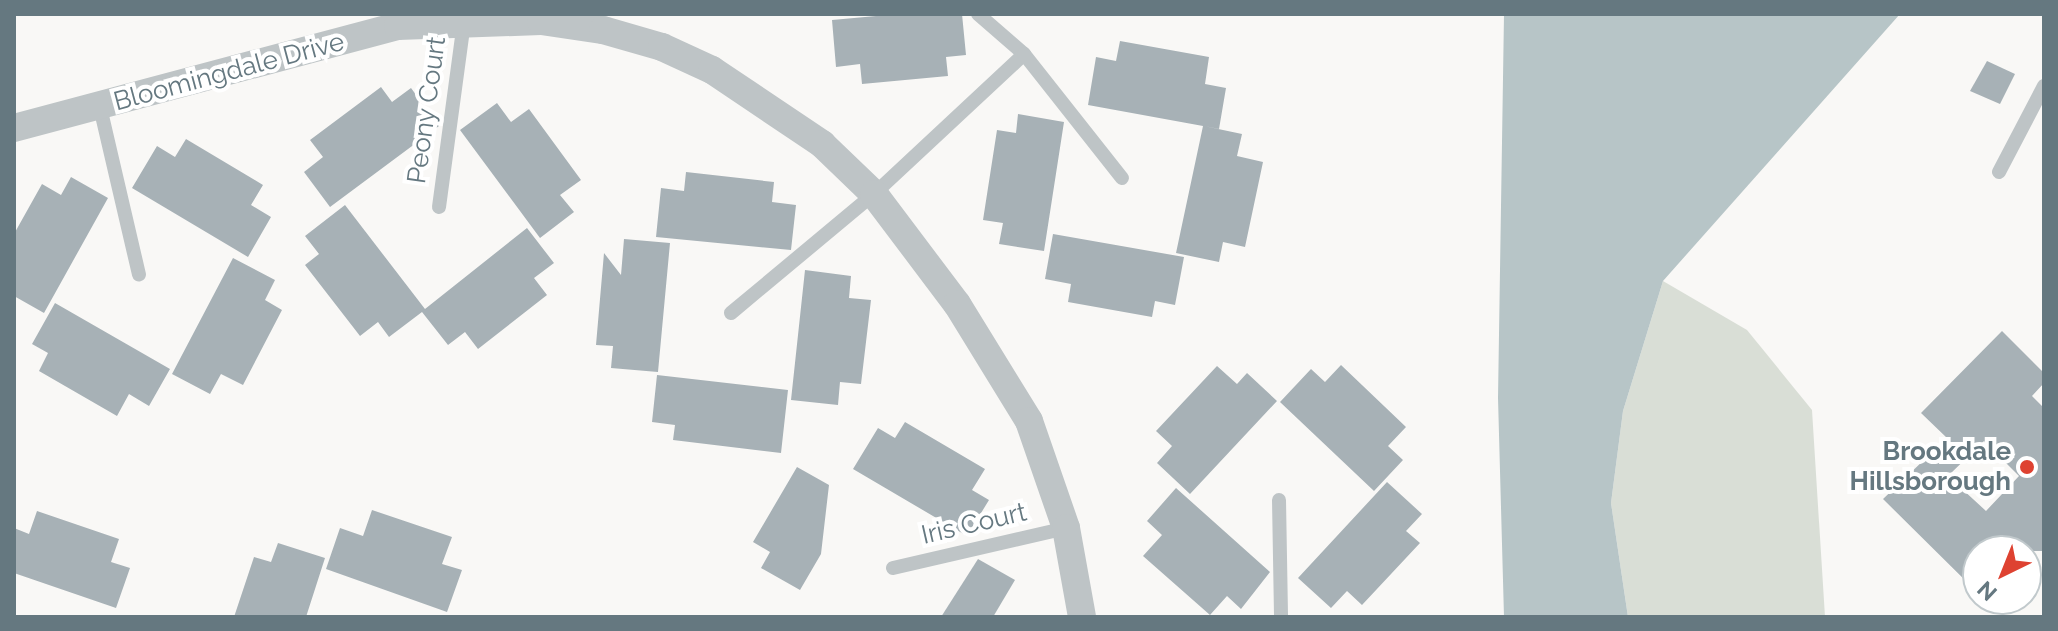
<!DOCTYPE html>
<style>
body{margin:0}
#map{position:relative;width:2058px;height:631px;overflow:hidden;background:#f9f8f6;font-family:Raleway,sans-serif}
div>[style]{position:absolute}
.green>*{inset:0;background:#d9ded6}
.water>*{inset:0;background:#b7c5c7}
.building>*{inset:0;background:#a7b1b6}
.lane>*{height:14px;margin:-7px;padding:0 7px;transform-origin:7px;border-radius:7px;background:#bec4c6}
.street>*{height:28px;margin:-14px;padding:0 14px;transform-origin:14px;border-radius:14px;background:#bec4c6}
.dots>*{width:22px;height:22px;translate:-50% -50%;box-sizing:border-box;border:4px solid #fff;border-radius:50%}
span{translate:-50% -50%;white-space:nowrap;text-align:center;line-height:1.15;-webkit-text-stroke:8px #fff;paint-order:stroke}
.street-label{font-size:26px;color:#657880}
.poi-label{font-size:26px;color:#657880;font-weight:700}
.right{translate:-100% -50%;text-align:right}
.frame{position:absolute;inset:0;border:16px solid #657880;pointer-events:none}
.north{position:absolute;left:1962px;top:535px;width:80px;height:80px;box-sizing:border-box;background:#fff;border:2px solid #c1c9cc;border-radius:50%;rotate:223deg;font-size:22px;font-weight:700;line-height:32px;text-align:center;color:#657880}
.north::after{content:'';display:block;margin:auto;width:28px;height:36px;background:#de4231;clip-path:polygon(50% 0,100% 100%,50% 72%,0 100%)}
</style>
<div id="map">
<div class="green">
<i style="clip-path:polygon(1663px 281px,1747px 330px,1812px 410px,1825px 617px,1628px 617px,1611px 503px,1623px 411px)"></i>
</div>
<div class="water">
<i style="clip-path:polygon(1504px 14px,1900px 14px,1663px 281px,1623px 411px,1611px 503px,1628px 617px,1504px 617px,1498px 398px)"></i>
</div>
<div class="building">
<i style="clip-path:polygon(898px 14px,962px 14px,966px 55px,946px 57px,948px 76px,862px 84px,860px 64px,836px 67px,832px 20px)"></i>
<i style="clip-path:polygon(1120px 41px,1209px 57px,1205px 84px,1226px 88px,1219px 129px,1204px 126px,1242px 134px,1237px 156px,1263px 162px,1245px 247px,1223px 242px,1219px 262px,1176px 253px,1203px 126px,1088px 105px,1096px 57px,1116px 61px)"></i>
<i style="clip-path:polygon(1987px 61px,2015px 74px,2000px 104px,1970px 91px)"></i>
<i style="clip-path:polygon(381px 87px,392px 102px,411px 88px,439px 126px,330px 207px,304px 172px,323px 157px,310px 140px)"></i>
<i style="clip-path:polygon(497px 103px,511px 122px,529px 109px,581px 180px,560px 195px,574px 212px,540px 238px,460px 130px)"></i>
<i style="clip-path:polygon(1018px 114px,1064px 122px,1044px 251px,999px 244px,1003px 223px,983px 220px,997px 130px,1016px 133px)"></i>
<i style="clip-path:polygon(186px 139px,263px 185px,251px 205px,271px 217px,248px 257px,132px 188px,157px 146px,175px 157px)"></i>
<i style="clip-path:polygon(686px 172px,774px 182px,772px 202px,796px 205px,791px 250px,656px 237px,661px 188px,684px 191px)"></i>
<i style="clip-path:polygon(71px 177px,108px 198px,44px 313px,14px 296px,14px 234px,42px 184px,61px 195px)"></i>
<i style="clip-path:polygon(345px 205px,425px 309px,527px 228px,554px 263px,534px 278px,547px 295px,478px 349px,465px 332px,448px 345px,422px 312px,389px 337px,378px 322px,360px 336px,305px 265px,319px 254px,305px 236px)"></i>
<i style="clip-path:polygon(1053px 234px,1184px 257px,1175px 305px,1155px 301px,1152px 317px,1068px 302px,1071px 284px,1045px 279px)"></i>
<i style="clip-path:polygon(624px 239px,670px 243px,658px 372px,611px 368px,613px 346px,596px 345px,604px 253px,621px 275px)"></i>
<i style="clip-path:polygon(233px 258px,275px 280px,265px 300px,282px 310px,243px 385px,221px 374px,210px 394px,172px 374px)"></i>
<i style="clip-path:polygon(805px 270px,851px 276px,849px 298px,871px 300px,861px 384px,840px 382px,838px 405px,791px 400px)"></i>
<i style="clip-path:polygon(55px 303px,170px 369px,149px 406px,129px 394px,117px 416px,39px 371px,48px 353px,32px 344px)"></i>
<i style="clip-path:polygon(evenodd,2002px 331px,2044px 373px,2044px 383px,2032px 396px,2044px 408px,2044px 551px,1978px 551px,1978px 593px,1883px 499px,1947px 438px,1921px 413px,2002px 331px,1984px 441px,2019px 476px,1986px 511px,1948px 476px,1984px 441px)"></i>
<i style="clip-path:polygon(1341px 365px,1406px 427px,1388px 446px,1403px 460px,1374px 491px,1280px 402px,1311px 369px,1325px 382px)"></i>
<i style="clip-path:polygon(1217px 366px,1237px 384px,1247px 373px,1277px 401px,1190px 494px,1157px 463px,1172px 446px,1156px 431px)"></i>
<i style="clip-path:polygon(657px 375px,788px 390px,781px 453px,673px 440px,675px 425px,652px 422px)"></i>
<i style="clip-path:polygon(905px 422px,985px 469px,972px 490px,989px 500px,967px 536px,853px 469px,878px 428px,895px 438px)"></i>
<i style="clip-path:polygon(797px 467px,829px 485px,821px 554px,800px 590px,761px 568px,770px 552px,753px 542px)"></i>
<i style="clip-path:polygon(1387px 482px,1422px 514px,1406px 531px,1420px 543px,1362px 605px,1347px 591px,1331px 608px,1298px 578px)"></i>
<i style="clip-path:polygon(1176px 488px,1270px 572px,1241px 609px,1227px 596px,1210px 615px,1143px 556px,1162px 535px,1147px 521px)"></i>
<i style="clip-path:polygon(372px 510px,452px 537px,442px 564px,462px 570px,447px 612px,326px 569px,340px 528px,363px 536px)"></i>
<i style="clip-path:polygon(37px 511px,119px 539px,111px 562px,130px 568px,116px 608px,14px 573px,14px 528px,29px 534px)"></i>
<i style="clip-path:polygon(278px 543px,325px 558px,306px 617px,234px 617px,254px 557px,271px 562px)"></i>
<i style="clip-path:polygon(978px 559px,1015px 580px,993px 617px,941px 617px)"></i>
</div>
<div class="lane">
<i style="left:978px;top:14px;width:61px;rotate:41deg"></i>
<i style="left:100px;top:107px;width:172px;rotate:76.9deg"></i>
<i style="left:1999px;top:172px;width:97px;rotate:-62.4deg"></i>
<i style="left:439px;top:207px;width:187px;rotate:-82.3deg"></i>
<i style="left:731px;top:313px;width:186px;rotate:-39.8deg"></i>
<i style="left:874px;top:194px;width:205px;rotate:-43deg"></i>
<i style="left:1024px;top:54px;width:158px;rotate:51.7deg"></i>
<i style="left:1279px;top:500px;width:117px;rotate:89deg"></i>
<i style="left:893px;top:568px;width:178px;rotate:-13deg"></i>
</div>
<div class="street">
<i style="left:14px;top:128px;width:397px;rotate:-14.9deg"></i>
<i style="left:398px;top:26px;width:143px;rotate:-2deg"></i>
<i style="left:541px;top:21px;width:63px;rotate:8.3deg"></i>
<i style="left:603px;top:30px;width:61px;rotate:16.1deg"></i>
<i style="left:662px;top:47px;width:55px;rotate:24.7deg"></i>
<i style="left:712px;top:70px;width:133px;rotate:33.9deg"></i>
<i style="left:822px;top:144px;width:72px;rotate:43.9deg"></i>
<i style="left:874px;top:194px;width:138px;rotate:53deg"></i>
<i style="left:957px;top:304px;width:137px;rotate:58.4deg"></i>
<i style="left:1029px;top:421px;width:113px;rotate:70.9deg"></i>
<i style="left:1066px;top:528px;width:90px;rotate:79.8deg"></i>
</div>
<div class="dots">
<i style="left:2027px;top:467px;background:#de4231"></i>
</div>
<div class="street-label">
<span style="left:229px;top:72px;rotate:-15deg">Bloomingdale Drive</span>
<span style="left:427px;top:110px;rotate:-82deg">Peony Court</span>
<span style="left:974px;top:524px;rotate:-13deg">Iris Court</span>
</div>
<div class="poi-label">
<span class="right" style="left:2011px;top:467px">Brookdale<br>Hillsborough</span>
</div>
<div class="frame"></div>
<div class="north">N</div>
</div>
